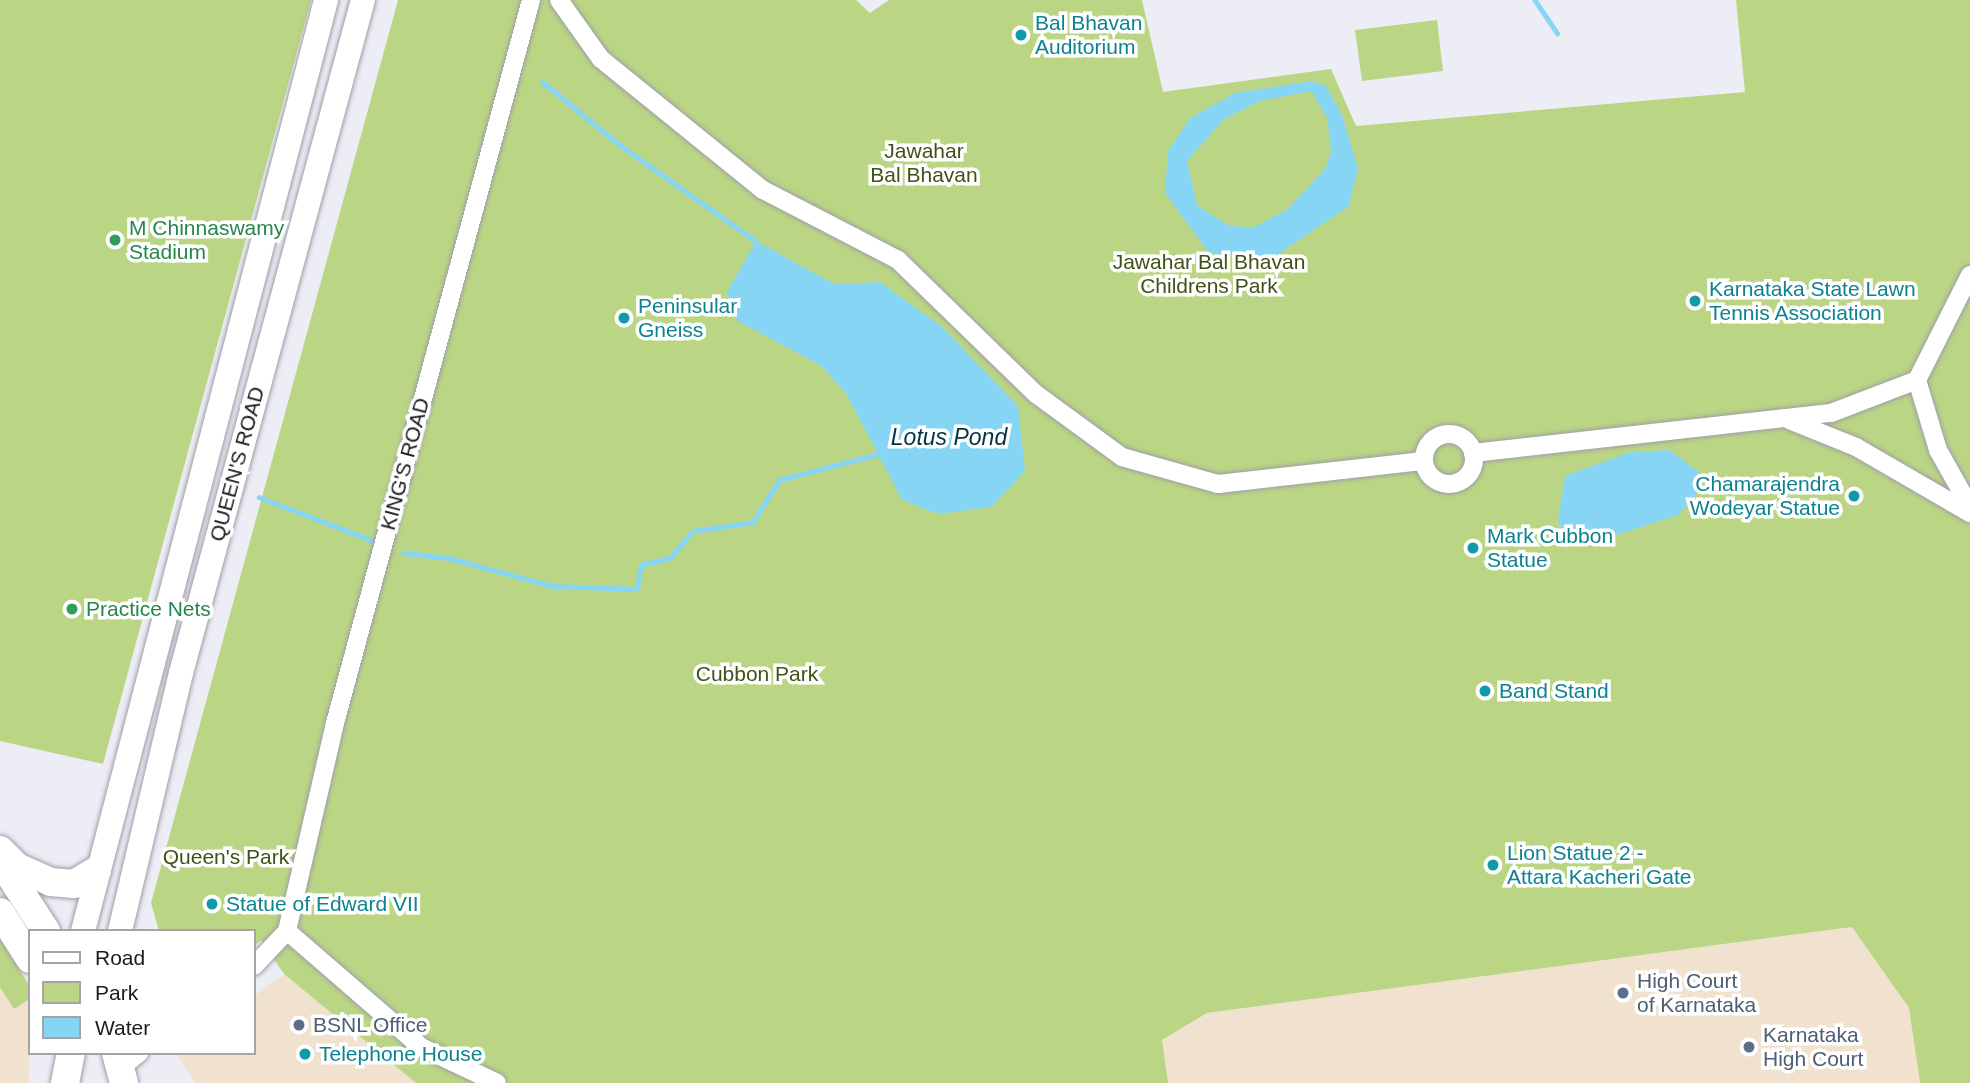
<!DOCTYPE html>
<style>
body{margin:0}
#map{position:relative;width:1970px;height:1083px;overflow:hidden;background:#ededf6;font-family:Arial,sans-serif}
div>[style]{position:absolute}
.commercial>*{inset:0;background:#f1e2cf}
.green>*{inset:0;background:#bad684}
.water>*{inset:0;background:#86d5f5}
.stream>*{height:4.5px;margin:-2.25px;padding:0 2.25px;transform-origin:2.25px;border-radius:2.25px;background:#86d5f5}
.roads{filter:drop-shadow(0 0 2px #9f9ea7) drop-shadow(0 0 2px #9f9ea7)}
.street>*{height:18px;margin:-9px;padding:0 9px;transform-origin:9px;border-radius:9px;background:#fff}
.street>.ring{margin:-9px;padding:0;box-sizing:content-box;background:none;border:18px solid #fff;border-radius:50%}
.secondary>*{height:24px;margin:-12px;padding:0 12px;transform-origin:12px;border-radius:12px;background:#fff}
.primary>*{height:28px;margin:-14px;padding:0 14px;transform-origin:14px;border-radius:14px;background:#fff}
.dots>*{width:19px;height:19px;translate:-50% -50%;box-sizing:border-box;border:4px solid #fff;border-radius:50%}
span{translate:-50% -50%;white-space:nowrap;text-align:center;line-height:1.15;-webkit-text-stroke:7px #fff;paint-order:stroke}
.culture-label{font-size:21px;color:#0d838f}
.left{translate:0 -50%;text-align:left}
.right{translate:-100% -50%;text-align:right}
.park-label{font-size:21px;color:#415218}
.leisure-label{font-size:21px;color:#27864d}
.street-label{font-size:21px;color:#1b1b1e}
.service-label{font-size:21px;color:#4e5e75}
.water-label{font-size:23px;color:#023444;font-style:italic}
.legend{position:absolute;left:28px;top:929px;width:228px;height:126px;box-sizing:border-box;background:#fff;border:2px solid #a4a4a5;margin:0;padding:9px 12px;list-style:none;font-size:21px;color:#1b1b1e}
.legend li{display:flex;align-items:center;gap:14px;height:35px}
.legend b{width:35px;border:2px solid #a4a4a5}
</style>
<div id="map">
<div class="commercial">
<i style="clip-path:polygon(1853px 927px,1909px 1008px,1920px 1083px,1168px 1083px,1162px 1040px,1207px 1013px)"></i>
<i style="clip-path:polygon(0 937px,30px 985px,29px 1083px,0 1083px)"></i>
<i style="clip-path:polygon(284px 974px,416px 1083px,195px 1083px,176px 1053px,254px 1053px,254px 996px)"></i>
</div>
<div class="green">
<i style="clip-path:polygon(0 0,311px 0,103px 764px,0 741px)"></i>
<i style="clip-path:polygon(398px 0,856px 0,870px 13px,889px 0,1142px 0,1163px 92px,1331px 69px,1356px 126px,1745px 92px,1736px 0,1970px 0,1970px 1083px,1920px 1083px,1909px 1008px,1852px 927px,1207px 1013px,1162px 1040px,1168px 1083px,416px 1083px,284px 974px,261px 940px,254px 946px,254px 931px,159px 931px,151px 903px)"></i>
<i style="clip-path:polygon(1437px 20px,1443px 71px,1362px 81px,1355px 30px)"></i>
<i style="clip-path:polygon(0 939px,30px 987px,30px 999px,14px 1009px,0 987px)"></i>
</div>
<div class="water">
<i style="clip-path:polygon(evenodd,1311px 81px,1326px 86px,1342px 115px,1358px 168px,1349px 206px,1267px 262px,1209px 253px,1165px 193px,1168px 151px,1190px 118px,1235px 93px,1311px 81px,1311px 91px,1327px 117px,1331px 152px,1325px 169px,1287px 210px,1254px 227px,1229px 226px,1197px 205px,1187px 161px,1224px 119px,1260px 101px,1311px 91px)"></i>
<i style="clip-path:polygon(756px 241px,834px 284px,880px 282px,941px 326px,1018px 406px,1025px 471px,992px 507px,938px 514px,902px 500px,846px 393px,820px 365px,736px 320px,727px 292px)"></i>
<i style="clip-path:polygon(1669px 450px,1699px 472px,1695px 496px,1678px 515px,1589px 544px,1568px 539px,1558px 521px,1565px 476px,1630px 452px)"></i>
</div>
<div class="stream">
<i style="left:1535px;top:0;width:40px;rotate:56deg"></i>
<i style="left:543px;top:82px;width:99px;rotate:39.3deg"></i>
<i style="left:620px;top:145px;width:166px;rotate:35.2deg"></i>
<i style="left:259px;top:497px;width:129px;rotate:21deg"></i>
<i style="left:404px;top:553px;width:45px;rotate:6.3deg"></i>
<i style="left:449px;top:558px;width:107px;rotate:15.2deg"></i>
<i style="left:552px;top:586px;width:85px;rotate:2deg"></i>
<i style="left:637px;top:589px;width:24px;rotate:-81deg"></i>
<i style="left:641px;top:565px;width:30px;rotate:-14deg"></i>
<i style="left:670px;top:558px;width:35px;rotate:-50deg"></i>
<i style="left:693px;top:531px;width:61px;rotate:-8.5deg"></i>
<i style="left:753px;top:522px;width:49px;rotate:-58.2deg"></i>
<i style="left:779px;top:480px;width:102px;rotate:-14.7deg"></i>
</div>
<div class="roads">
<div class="street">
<i style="left:559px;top:0;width:72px;rotate:54.6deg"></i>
<i style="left:601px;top:59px;width:208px;rotate:39deg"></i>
<i style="left:763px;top:190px;width:152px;rotate:27.4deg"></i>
<i style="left:898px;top:260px;width:192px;rotate:44.2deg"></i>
<i style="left:1036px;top:394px;width:107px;rotate:36.2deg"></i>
<i style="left:1122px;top:457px;width:100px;rotate:15.7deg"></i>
<i style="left:1218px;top:484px;width:207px;rotate:-6.4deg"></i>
<i style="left:1970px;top:275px;width:118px;rotate:116.8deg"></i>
<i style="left:1917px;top:380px;width:73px;rotate:73.3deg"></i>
<i style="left:1938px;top:450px;width:65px;rotate:60.7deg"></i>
<i style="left:1789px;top:420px;width:72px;rotate:21.9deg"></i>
<i style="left:1856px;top:447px;width:132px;rotate:30.1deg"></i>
<i class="ring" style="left:1424px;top:434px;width:32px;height:32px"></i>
<i style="left:1473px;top:453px;width:360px;rotate:-6.4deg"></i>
<i style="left:1831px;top:413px;width:92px;rotate:-21deg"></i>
<i style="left:287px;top:931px;width:177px;rotate:40.9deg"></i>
<i style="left:421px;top:1047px;width:84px;rotate:25.3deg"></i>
<i style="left:254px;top:966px;width:48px;rotate:-46.7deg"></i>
<i style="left:287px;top:931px;width:213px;rotate:-77deg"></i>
<i style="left:335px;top:723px;width:749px;rotate:-74.83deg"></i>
<i style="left:123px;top:1066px;width:21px;rotate:-39deg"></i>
</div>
<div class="secondary">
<i style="left:83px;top:931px;width:962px;rotate:-75.37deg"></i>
<i style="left:120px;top:931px;width:265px;rotate:-76.7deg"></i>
<i style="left:181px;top:673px;width:697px;rotate:-74.87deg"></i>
</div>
<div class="primary">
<i style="left:0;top:850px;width:24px;rotate:45deg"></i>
<i style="left:17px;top:867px;width:37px;rotate:24deg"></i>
<i style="left:51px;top:882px;width:23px;rotate:5deg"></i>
<i style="left:74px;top:884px;width:27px;rotate:-31deg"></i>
<i style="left:0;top:860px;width:85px;rotate:57.1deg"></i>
<i style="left:0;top:912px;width:56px;rotate:57.4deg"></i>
<i style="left:116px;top:1053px;width:31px;rotate:75deg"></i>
<i style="left:65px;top:1083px;width:31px;rotate:-79deg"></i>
</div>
</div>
<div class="dots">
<i style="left:1021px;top:35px;background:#0f9aa8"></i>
<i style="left:115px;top:240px;background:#2e9e5b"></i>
<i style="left:1695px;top:301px;background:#0f9aa8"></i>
<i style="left:624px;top:318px;background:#0f9aa8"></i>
<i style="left:1854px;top:496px;background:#0f9aa8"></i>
<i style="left:1473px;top:548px;background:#0f9aa8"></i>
<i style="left:72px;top:609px;background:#2e9e5b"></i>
<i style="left:1485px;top:691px;background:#0f9aa8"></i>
<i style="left:1493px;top:865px;background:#0f9aa8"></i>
<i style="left:212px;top:904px;background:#0f9aa8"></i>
<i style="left:1623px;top:993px;background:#5c6f8a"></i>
<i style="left:299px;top:1025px;background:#5c6f8a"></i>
<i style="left:1749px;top:1047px;background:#5c6f8a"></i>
<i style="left:305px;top:1054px;background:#0f9aa8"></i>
</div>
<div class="culture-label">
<span class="left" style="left:1035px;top:35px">Bal Bhavan<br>Auditorium</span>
<span class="left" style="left:1709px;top:301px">Karnataka State Lawn<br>Tennis Association</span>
<span class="left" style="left:638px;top:318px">Peninsular<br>Gneiss</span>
<span class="right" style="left:1840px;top:496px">Chamarajendra<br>Wodeyar Statue</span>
<span class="left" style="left:1487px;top:548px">Mark Cubbon<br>Statue</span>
<span class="left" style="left:1499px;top:691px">Band Stand</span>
<span class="left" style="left:1507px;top:865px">Lion Statue 2 -<br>Attara Kacheri Gate</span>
<span class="left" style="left:226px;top:904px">Statue of Edward VII</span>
<span class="left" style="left:319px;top:1054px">Telephone House</span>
</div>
<div class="park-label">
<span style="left:924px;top:163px">Jawahar<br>Bal Bhavan</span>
<span style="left:1209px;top:274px">Jawahar Bal Bhavan<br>Childrens Park</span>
<span style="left:757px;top:674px">Cubbon Park</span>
<span style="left:226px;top:857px">Queen's Park</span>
</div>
<div class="leisure-label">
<span class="left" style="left:129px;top:240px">M Chinnaswamy<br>Stadium</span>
<span class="left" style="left:86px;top:609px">Practice Nets</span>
</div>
<div class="street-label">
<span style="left:237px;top:464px;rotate:-75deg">QUEEN'S ROAD</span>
<span style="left:405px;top:464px;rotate:-75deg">KING'S ROAD</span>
</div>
<div class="service-label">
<span class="left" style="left:1637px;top:993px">High Court<br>of Karnataka</span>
<span class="left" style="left:313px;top:1025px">BSNL Office</span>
<span class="left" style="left:1763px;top:1047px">Karnataka<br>High Court</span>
</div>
<div class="water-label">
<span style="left:949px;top:437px">Lotus Pond</span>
</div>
<ul class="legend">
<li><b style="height:9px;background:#fff"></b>Road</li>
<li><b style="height:19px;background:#bad684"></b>Park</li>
<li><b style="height:19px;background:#86d5f5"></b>Water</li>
</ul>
</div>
